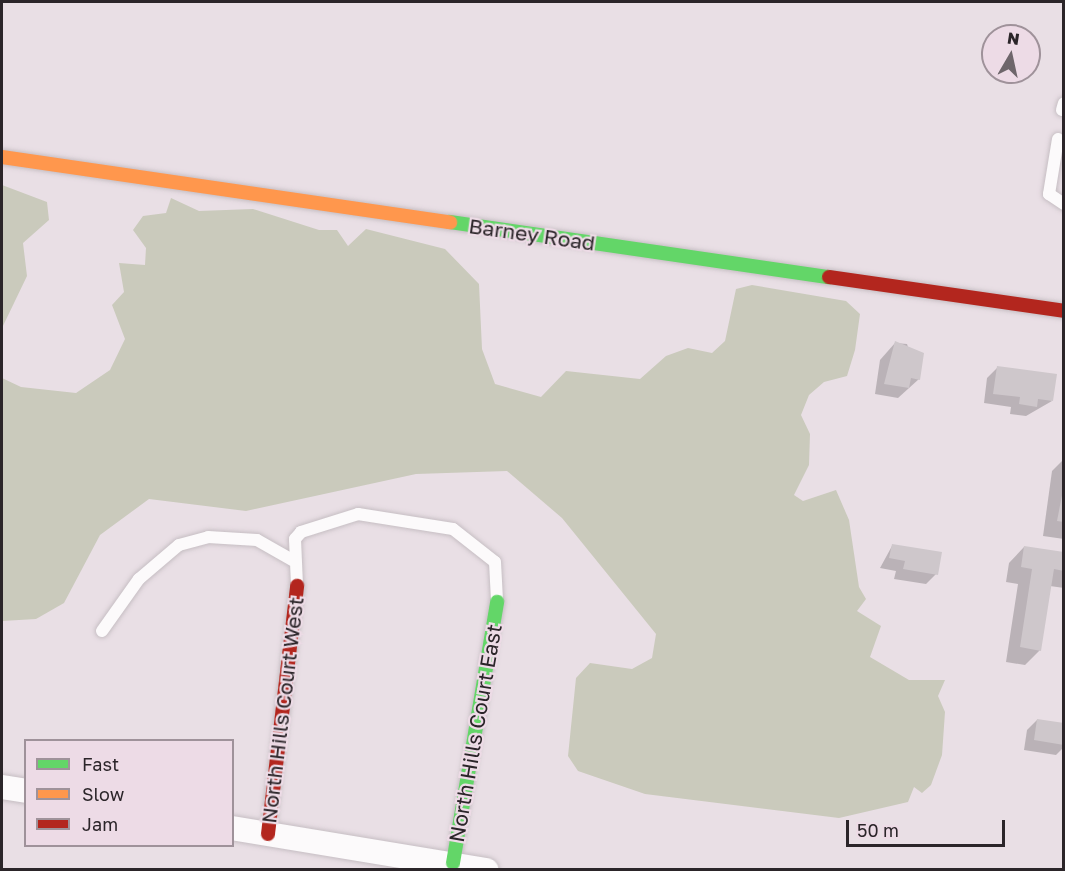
<!DOCTYPE html>
<style>
body{margin:0}
#map{position:relative;width:1065px;height:871px;overflow:hidden;background:#e9dfe5;font-family:"Golos Text",sans-serif}
div>[style]{position:absolute}
.green>*{inset:0;background:#cacabc}
.shadow>*{inset:0;background:#0003}
.building>*{inset:0;background:#cec7cb}
.roads{filter:drop-shadow(0 0 2px #c6bec3) drop-shadow(0 0 2px #c6bec3)}
.lane>*{height:12px;margin:-6px;padding:0 6px;transform-origin:6px;border-radius:6px;background:#fcfafb}
.street>*{height:24px;margin:-12px;padding:0 12px;transform-origin:12px;border-radius:12px;background:#fcfafb}
.fast>*{height:14px;margin:-7px;padding:0 7px;transform-origin:7px;border-radius:7px;background:#63d668}
.slow>*{height:14px;margin:-7px;padding:0 7px;transform-origin:7px;border-radius:7px;background:#ff974d}
.jam>*{height:14px;margin:-7px;padding:0 7px;transform-origin:7px;border-radius:7px;background:#b3261e}
span{translate:-50% -50%;white-space:nowrap;text-align:center;line-height:1.15;-webkit-text-stroke:4.5px #eddbe6;paint-order:stroke}
.street-label{font-size:21px;color:#2b2529}
.frame{position:absolute;inset:0;border:3px solid #2b2529;pointer-events:none}
.legend{position:absolute;left:24px;top:739px;width:210px;height:108px;box-sizing:border-box;background:#eddbe6;border:2px solid #9f929a;margin:0;padding:8px 10px;list-style:none;font-size:18px;color:#2b2529}
.legend li{display:flex;align-items:center;gap:12px;height:30px}
.legend b{width:30px;border:2px solid #9f929a}
.north{position:absolute;left:981px;top:24px;width:60px;height:60px;box-sizing:border-box;background:#eddbe6;border:2px solid #9f929a;border-radius:50%;rotate:9deg;font-size:16px;font-weight:700;line-height:24px;text-align:center;color:#2b2529}
.north::after{content:'';display:block;margin:auto;width:21px;height:27px;background:#6e666b;clip-path:polygon(50% 0,100% 100%,50% 72%,0 100%)}
.scale{position:absolute;left:846px;top:820px;width:159px;height:27px;box-sizing:border-box;border:3px solid #2b2529;border-top:0;padding-left:8px;font-size:18px;line-height:21px;white-space:nowrap;color:#2b2529;-webkit-text-stroke:4px #eddbe6;paint-order:stroke}
</style>
<div id="map">
<div class="green">
<i style="clip-path:polygon(2px 185px,47px 202px,49px 220px,23px 243px,27px 276px,2px 328px)"></i>
<i style="clip-path:polygon(171px 198px,199px 211px,253px 209px,319px 230px,337px 230px,348px 246px,366px 229px,445px 249px,479px 284px,482px 349px,495px 384px,541px 397px,566px 371px,640px 379px,666px 356px,688px 348px,712px 353px,725px 341px,736px 289px,752px 285px,846px 301px,860px 314px,855px 350px,847px 376px,824px 382px,809px 395px,801px 415px,810px 434px,809px 465px,794px 495px,803px 501px,836px 490px,849px 520px,859px 587px,866px 599px,857px 611px,881px 626px,870px 657px,909px 680px,945px 680px,938px 696px,945px 712px,942px 755px,931px 785px,922px 793px,914px 787px,908px 802px,839px 818px,645px 794px,578px 771px,568px 756px,576px 678px,590px 663px,632px 669px,652px 658px,656px 634px,562px 518px,507px 471px,416px 474px,246px 511px,149px 499px,100px 535px,64px 603px,36px 619px,2px 621px,2px 378px,21px 387px,76px 393px,110px 370px,125px 339px,112px 305px,124px 292px,119px 263px,145px 265px,146px 248px,133px 230px,143px 216px,166px 213px)"></i>
</div>
<div class="shadow">
<i style="clip-path:polygon(895px 343px,907px 344px,919px 379px,898px 398px,875px 394px,880px 360px)"></i>
<i style="clip-path:polygon(997px 368px,1052px 401px,1026px 416px,1010px 414px,1011px 407px,984px 403px,987px 378px)"></i>
<i style="clip-path:polygon(1064px 459px,1064px 539px,1043px 536px,1052px 471px)"></i>
<i style="clip-path:polygon(892px 546px,936px 574px,926px 584px,894px 579px,896px 571px,880px 568px)"></i>
<i style="clip-path:polygon(1024px 547px,1064px 554px,1064px 588px,1050px 586px,1040px 650px,1025px 665px,1006px 662px,1018px 584px,1006px 582px,1009px 563px)"></i>
<i style="clip-path:polygon(1037px 720px,1064px 724px,1064px 747px,1056px 755px,1024px 750px,1027px 730px)"></i>
</div>
<div class="building">
<i style="clip-path:polygon(895px 341px,924px 353px,920px 380px,911px 378px,909px 388px,884px 384px)"></i>
<i style="clip-path:polygon(997px 366px,1057px 374px,1053px 401px,1038px 399px,1037px 407px,1019px 404px,1020px 397px,993px 394px)"></i>
<i style="clip-path:polygon(1064px 485px,1064px 522px,1057px 521px)"></i>
<i style="clip-path:polygon(892px 544px,942px 552px,938px 575px,903px 569px,905px 561px,889px 558px)"></i>
<i style="clip-path:polygon(1024px 546px,1064px 552px,1064px 571px,1054px 569px,1041px 651px,1020px 647px,1032px 569px,1021px 567px)"></i>
<i style="clip-path:polygon(1037px 719px,1064px 723px,1064px 745px,1034px 740px)"></i>
</div>
<div class="roads">
<div class="lane">
<i style="left:1062px;top:110px;width:7px;rotate:-74deg"></i>
<i style="left:1058px;top:139px;width:56px;rotate:99.3deg"></i>
<i style="left:1049px;top:194px;width:18px;rotate:34deg"></i>
<i style="left:297px;top:585px;width:46px;rotate:-92.5deg"></i>
<i style="left:295px;top:539px;width:9px;rotate:-49deg"></i>
<i style="left:301px;top:532px;width:60px;rotate:-17.5deg"></i>
<i style="left:358px;top:514px;width:96px;rotate:9deg"></i>
<i style="left:453px;top:529px;width:53px;rotate:38.2deg"></i>
<i style="left:495px;top:562px;width:38px;rotate:87deg"></i>
<i style="left:102px;top:631px;width:64px;rotate:-54.6deg"></i>
<i style="left:139px;top:579px;width:52px;rotate:-40.4deg"></i>
<i style="left:179px;top:545px;width:30px;rotate:-15deg"></i>
<i style="left:208px;top:537px;width:49px;rotate:3.5deg"></i>
<i style="left:257px;top:540px;width:43px;rotate:29.6deg"></i>
</div>
<div class="street">
<i style="left:2px;top:787px;width:24px;rotate:9deg"></i>
<i style="left:232px;top:828px;width:258px;rotate:9.4deg"></i>
</div>
<div class="fast">
<i style="left:450px;top:222px;width:383px;rotate:8.3deg"></i>
<i style="left:453px;top:863px;width:265px;rotate:-80.4deg"></i>
</div>
<div class="slow">
<i style="left:2px;top:157px;width:453px;rotate:8.3deg"></i>
</div>
<div class="jam">
<i style="left:829px;top:277px;width:237px;rotate:8.2deg"></i>
<i style="left:268px;top:834px;width:250px;rotate:-83.3deg"></i>
</div>
</div>
<div class="street-label">
<span style="left:532px;top:234px;rotate:8deg">Barney Road</span>
<span style="left:282px;top:710px;rotate:-83deg">North Hills Court West</span>
<span style="left:475px;top:733px;rotate:-80deg">North Hills Court East</span>
</div>
<div class="frame"></div>
<ul class="legend">
<li><b style="height:8px;background:#63d668"></b>Fast</li>
<li><b style="height:8px;background:#ff974d"></b>Slow</li>
<li><b style="height:8px;background:#b3261e"></b>Jam</li>
</ul>
<div class="north">N</div>
<div class="scale">50 m</div>
</div>
